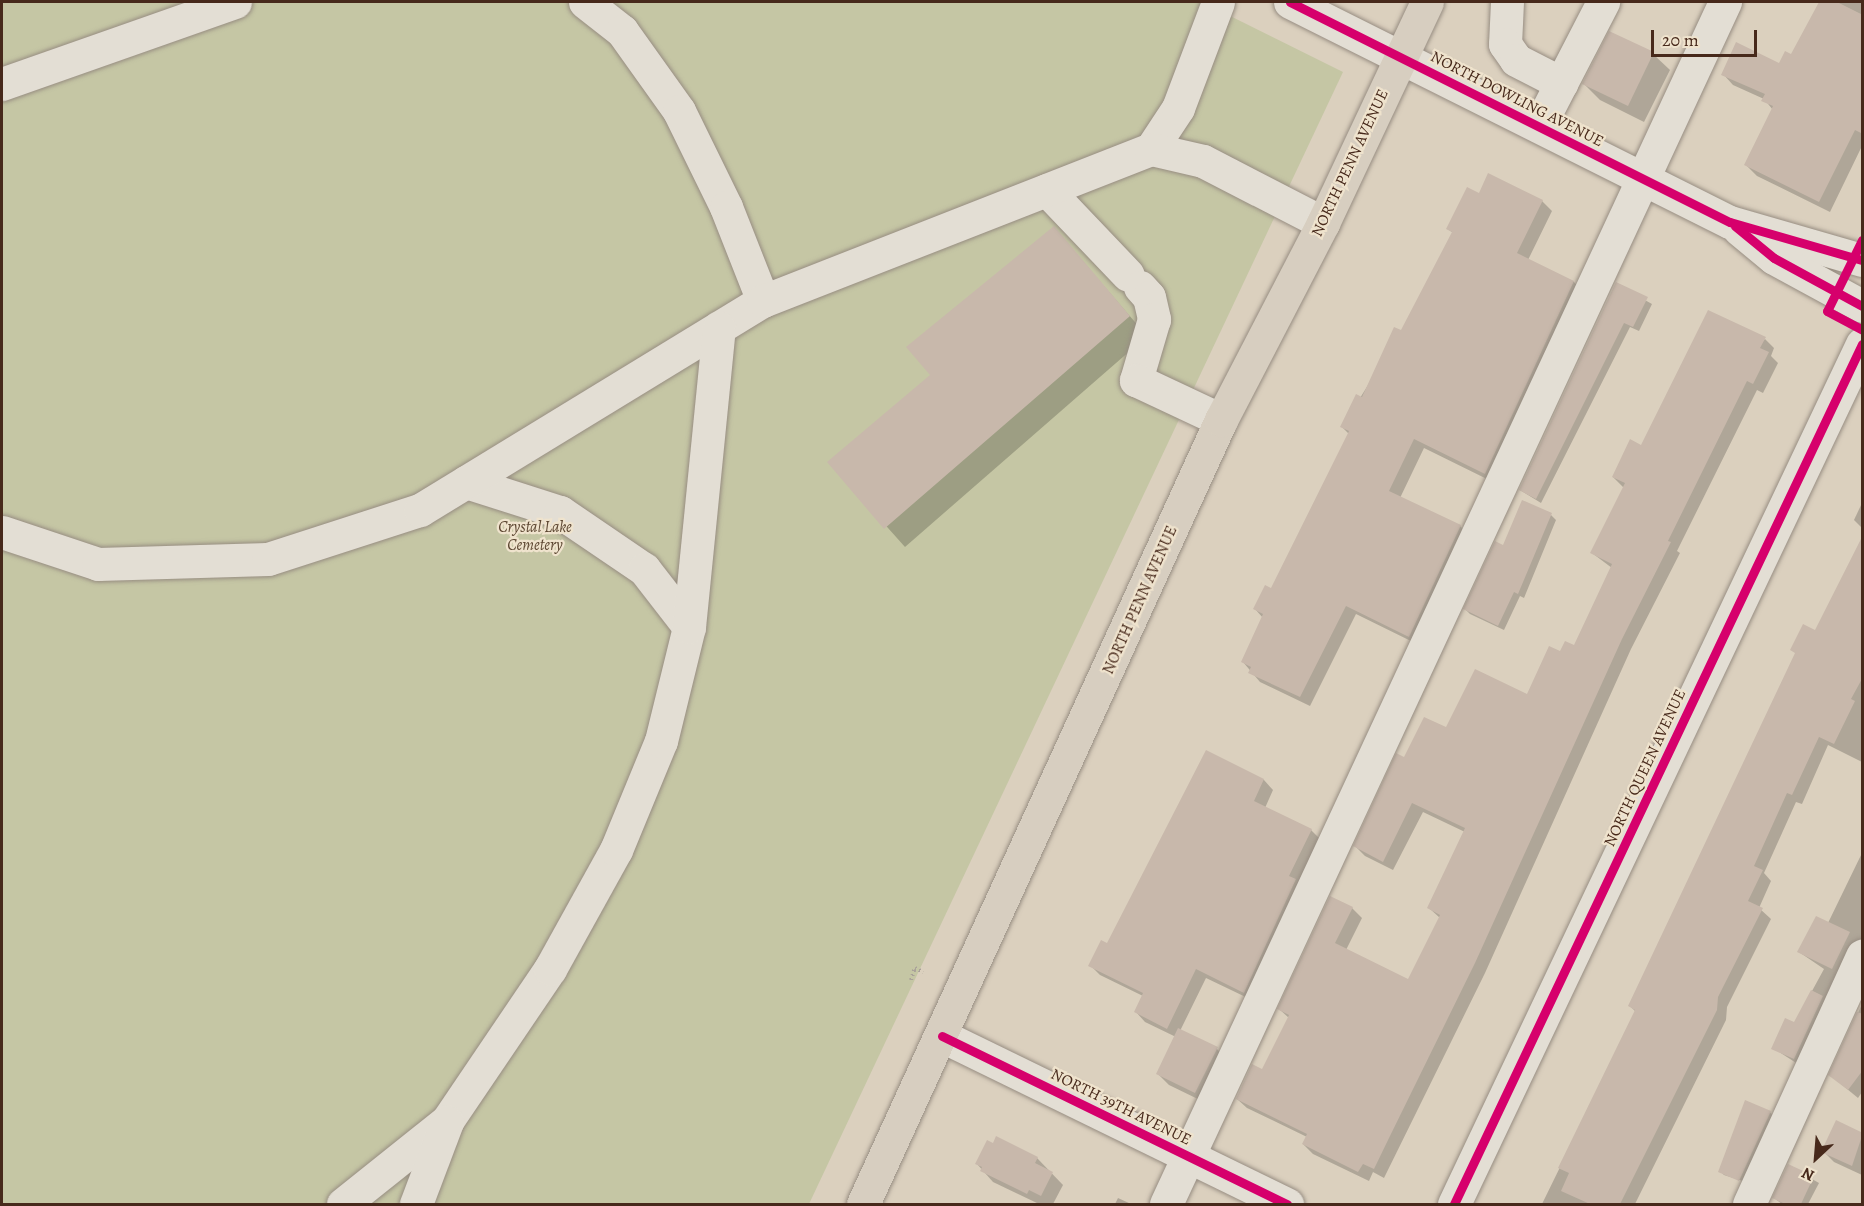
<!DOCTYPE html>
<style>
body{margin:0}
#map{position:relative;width:1864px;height:1206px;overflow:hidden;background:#dbd0be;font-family:Alegreya,serif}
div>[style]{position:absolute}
.green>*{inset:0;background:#c5c6a4}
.shadow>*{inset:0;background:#0003}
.building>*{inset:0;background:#c8b8ab}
.path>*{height:4px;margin-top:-2px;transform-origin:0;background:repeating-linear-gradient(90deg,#a9a199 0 1.5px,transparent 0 4.5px)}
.roads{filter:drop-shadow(0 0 2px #978d82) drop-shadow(0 0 2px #978d82)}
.minor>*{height:33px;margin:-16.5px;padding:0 16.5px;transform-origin:16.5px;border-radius:16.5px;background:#e3ded4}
.major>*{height:33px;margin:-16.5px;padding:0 16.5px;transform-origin:16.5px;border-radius:16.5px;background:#d7cec0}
.cycleway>*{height:9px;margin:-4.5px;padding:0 4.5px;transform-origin:4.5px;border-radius:4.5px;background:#d6006c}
span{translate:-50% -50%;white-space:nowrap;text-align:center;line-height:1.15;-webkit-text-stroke:4.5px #efe3cd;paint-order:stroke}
.street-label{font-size:16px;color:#47291b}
.park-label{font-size:16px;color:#5d4732;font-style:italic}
.frame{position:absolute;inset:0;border:3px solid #47291b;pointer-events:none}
.north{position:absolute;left:1786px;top:1128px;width:60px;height:60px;-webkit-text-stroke:4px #efe3cd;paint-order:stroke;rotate:206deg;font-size:16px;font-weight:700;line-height:24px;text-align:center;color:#47291b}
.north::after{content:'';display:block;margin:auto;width:21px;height:27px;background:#47291b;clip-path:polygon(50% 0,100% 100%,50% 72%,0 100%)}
.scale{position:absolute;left:1651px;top:30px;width:106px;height:27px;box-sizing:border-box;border:3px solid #47291b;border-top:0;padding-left:8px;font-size:18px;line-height:21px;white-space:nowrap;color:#47291b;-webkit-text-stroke:4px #efe3cd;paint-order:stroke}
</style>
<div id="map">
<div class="green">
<i style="clip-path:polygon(2px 2px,1202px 2px,1343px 72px,809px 1204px,2px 1204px)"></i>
</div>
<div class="shadow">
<i style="clip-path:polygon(1821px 2px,1862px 2px,1862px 146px,1830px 212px,1757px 176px,1746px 165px,1773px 110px,1764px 99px,1733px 85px,1723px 74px,1780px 64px,1792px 56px)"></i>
<i style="clip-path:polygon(1653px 54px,1670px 70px,1644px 122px,1600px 100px,1584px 84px)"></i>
<i style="clip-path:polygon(1479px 195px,1542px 201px,1552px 211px,1528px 260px,1574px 282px,1583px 292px,1495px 483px,1424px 448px,1400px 498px,1460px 526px,1470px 536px,1419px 645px,1356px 614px,1310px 706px,1260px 682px,1243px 662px,1263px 618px,1255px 609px,1272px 590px,1349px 434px,1342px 427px,1401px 332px,1453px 233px,1448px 229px)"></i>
<i style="clip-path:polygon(1054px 228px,1147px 336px,905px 547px,829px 462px,932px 375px)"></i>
<i style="clip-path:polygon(1616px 284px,1652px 304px,1639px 331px,1630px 327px,1541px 503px,1520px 490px)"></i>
<i style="clip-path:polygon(1765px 339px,1774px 348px,1771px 356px,1778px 363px,1763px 393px,1757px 390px,1677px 551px,1680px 553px,1631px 649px,1485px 973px,1384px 1178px,1373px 1172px,1369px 1181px,1313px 1154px,1303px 1144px,1307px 1137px,1247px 1108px,1237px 1099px,1263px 1071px,1289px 1018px,1279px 1009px,1352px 908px,1362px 918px,1346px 950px,1409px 981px,1440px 918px,1429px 908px,1465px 832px,1423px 812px,1393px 870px,1365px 856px,1355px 846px,1405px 759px,1447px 729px,1528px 696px,1561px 653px,1575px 647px,1612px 568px,1592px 553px,1624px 488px,1613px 477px,1642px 447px)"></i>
<i style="clip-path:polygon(1862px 503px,1862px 528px,1854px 520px)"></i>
<i style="clip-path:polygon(1551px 515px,1556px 520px,1524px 598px,1520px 596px,1504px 630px,1470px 614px,1465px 609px)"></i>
<i style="clip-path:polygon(1862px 539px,1862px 762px,1828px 745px,1802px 804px,1796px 802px,1764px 873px,1771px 881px,1759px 908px,1771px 919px,1727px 1007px,1726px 1020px,1635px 1204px,1542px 1204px,1636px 1012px,1630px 1006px)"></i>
<i style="clip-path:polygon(1207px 752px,1264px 780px,1273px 790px,1265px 808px,1311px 830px,1321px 840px,1254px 1001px,1206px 978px,1180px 1031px,1217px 1049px,1228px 1060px,1206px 1103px,1169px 1085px,1158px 1074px,1176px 1037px,1145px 1022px,1136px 1012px,1143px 996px,1100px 975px,1090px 965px,1108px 945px)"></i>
<i style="clip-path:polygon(1862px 853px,1862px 952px,1804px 1068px,1773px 1048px,1794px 1024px,1824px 969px,1799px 952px,1828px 923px)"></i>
<i style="clip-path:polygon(1862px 1004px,1862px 1092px,1858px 1098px,1830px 1075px)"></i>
<i style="clip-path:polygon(1770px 1112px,1775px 1118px,1746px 1182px,1724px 1175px,1720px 1171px)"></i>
<i style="clip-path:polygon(1862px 1134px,1862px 1175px,1834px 1162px,1823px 1151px)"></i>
<i style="clip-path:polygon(1037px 1158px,1063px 1185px,1053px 1204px,1039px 1204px,993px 1182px,977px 1164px)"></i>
<i style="clip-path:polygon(1789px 1166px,1819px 1183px,1808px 1204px,1782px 1204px,1774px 1198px)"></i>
<i style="clip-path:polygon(1118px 1198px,1131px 1204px,1115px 1204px)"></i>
</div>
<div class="building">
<i style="clip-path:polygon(1819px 2px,1837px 2px,1863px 15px,1863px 134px,1855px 130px,1819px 202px,1744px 165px,1773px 106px,1761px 101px,1765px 94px,1721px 75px,1736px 42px,1779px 63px,1785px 51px,1791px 54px)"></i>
<i style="clip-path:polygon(1609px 31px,1654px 52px,1628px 106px,1582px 84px)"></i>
<i style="clip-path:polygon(1488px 173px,1543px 200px,1517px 253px,1574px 281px,1485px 474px,1414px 439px,1389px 491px,1461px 525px,1409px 637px,1346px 606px,1300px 697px,1248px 673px,1251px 667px,1241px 662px,1263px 614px,1253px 609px,1265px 585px,1271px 588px,1349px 431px,1340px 427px,1356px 394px,1362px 397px,1394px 327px,1401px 330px,1452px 232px,1446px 229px,1467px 187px,1479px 193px)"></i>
<i style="clip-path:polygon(1054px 226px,1130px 316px,884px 529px,827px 462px,930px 375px,906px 347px)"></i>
<i style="clip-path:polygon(1616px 282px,1648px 297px,1633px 327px,1624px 323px,1536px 499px,1519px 490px)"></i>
<i style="clip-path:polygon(1708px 310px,1766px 337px,1760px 348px,1769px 352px,1753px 384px,1747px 381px,1668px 541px,1671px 542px,1622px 639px,1475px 963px,1389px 1138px,1374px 1169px,1363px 1164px,1358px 1172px,1302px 1144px,1307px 1134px,1236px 1099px,1252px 1064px,1262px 1069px,1289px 1015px,1277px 1009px,1330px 896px,1353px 907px,1335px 943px,1408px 979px,1440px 915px,1427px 908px,1465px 828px,1412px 803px,1383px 862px,1353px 846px,1396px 753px,1404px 757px,1424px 717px,1446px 727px,1475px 669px,1527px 694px,1549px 646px,1560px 651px,1565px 641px,1574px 645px,1612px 564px,1590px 553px,1625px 483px,1612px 477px,1630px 439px,1641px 445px)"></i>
<i style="clip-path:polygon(1522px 500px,1552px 513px,1518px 594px,1514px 592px,1498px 626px,1463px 609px,1495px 541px,1503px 545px)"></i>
<i style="clip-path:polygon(1863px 535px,1863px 677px,1851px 699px,1855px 701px,1834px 744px,1819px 737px,1792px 795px,1787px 793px,1754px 866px,1763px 870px,1748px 901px,1763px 908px,1718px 997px,1717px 1010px,1620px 1204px,1590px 1204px,1561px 1191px,1569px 1173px,1558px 1168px,1635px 1010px,1628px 1006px,1795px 653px,1790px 650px,1803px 624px,1815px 630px)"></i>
<i style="clip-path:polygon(1206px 750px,1264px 779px,1254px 801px,1312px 829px,1289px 876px,1296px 879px,1244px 993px,1196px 969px,1167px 1029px,1134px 1012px,1143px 993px,1088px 966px,1101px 940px,1107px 943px)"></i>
<i style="clip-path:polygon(1816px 916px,1850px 932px,1832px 969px,1797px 952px)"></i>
<i style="clip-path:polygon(1811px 990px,1823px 996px,1794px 1059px,1771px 1049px,1785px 1018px,1794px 1022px)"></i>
<i style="clip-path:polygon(1857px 1012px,1863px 1014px,1863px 1070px,1848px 1090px,1828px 1075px)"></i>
<i style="clip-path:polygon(1178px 1028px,1218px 1047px,1195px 1093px,1156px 1074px)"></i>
<i style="clip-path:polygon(1745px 1100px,1771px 1111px,1739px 1181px,1718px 1172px)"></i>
<i style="clip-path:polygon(1836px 1120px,1863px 1133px,1852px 1166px,1821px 1152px)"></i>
<i style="clip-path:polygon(996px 1136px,1038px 1157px,1035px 1163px,1053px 1172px,1041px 1196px,1029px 1190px,1027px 1194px,980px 1171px,982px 1167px,975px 1164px,987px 1140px,993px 1143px)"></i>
<i style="clip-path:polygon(1788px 1164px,1814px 1176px,1801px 1204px,1785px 1204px,1772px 1198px)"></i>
</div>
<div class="path">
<i style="left:911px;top:980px;width:13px;rotate:-72deg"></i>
<i style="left:915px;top:968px;width:9px;rotate:27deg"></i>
</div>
<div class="roads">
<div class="minor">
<i style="left:585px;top:2px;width:47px;rotate:38.1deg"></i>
<i style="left:622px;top:31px;width:98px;rotate:54.5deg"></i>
<i style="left:679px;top:111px;width:107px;rotate:63.9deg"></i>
<i style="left:726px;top:207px;width:101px;rotate:68.5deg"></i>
<i style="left:1290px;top:2px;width:492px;rotate:26.6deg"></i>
<i style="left:1730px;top:222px;width:137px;rotate:16.1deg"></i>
<i style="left:1507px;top:2px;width:42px;rotate:92.7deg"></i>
<i style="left:1505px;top:44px;width:19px;rotate:55deg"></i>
<i style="left:1516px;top:60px;width:51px;rotate:27.1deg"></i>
<i style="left:2px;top:84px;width:247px;rotate:-19.4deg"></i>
<i style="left:1539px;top:126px;width:140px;rotate:-62.7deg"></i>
<i style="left:1151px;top:149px;width:49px;rotate:-56.6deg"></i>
<i style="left:1178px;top:108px;width:113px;rotate:-69.3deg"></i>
<i style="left:1047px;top:190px;width:117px;rotate:46.4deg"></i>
<i style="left:1739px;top:229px;width:45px;rotate:39.6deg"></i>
<i style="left:1774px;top:258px;width:100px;rotate:28.6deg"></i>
<i style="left:1140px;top:287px;width:13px;rotate:48deg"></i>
<i style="left:1149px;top:297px;width:23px;rotate:77deg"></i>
<i style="left:1154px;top:319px;width:64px;rotate:106.4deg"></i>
<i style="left:1136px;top:380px;width:94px;rotate:25.2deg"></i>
<i style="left:466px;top:482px;width:99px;rotate:17.7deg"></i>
<i style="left:560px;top:512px;width:102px;rotate:34.2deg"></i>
<i style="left:644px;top:569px;width:73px;rotate:52.2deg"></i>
<i style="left:2px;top:532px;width:101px;rotate:18.4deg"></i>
<i style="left:98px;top:564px;width:170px;rotate:-1.7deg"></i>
<i style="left:268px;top:559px;width:160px;rotate:-17.9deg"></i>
<i style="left:420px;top:510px;width:402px;rotate:-31.4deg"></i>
<i style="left:763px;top:301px;width:417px;rotate:-21.4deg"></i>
<i style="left:1151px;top:149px;width:53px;rotate:13deg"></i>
<i style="left:1203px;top:161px;width:135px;rotate:27.3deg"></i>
<i style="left:942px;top:1036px;width:384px;rotate:26deg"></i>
<i style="left:343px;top:1204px;width:133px;rotate:-38.6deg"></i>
<i style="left:447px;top:1121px;width:184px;rotate:-55.9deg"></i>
<i style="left:550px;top:969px;width:136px;rotate:-61deg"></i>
<i style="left:616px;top:850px;width:118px;rotate:-67.6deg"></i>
<i style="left:661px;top:741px;width:117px;rotate:-76.2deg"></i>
<i style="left:689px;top:627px;width:301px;rotate:-84.3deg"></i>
<i style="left:416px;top:1204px;width:88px;rotate:-69.3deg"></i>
<i style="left:1166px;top:1204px;width:1326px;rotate:-65.06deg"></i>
<i style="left:1454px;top:1204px;width:952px;rotate:-64.62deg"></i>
<i style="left:1749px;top:1204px;width:273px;rotate:-65.5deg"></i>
</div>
<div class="major">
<i style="left:863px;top:1204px;width:862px;rotate:-65.46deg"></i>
<i style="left:1221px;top:420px;width:222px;rotate:-62.6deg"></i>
<i style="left:1323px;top:223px;width:244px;rotate:-64.8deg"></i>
</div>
</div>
<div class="cycleway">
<i style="left:1290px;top:2px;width:492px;rotate:26.6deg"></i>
<i style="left:1730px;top:222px;width:137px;rotate:16.1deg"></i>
<i style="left:1735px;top:226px;width:50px;rotate:39.4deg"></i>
<i style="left:1774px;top:258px;width:100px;rotate:28.6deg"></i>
<i style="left:1862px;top:240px;width:79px;rotate:116.2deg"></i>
<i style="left:1827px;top:311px;width:40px;rotate:28deg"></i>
<i style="left:942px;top:1036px;width:384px;rotate:26deg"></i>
<i style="left:1454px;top:1204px;width:952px;rotate:-64.62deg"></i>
</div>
<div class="street-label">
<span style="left:1517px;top:99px;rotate:27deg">NORTH DOWLING AVENUE</span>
<span style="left:1350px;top:163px;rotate:-65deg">NORTH PENN AVENUE</span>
<span style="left:1140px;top:600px;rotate:-66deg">NORTH PENN AVENUE</span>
<span style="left:1645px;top:768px;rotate:-65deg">NORTH QUEEN AVENUE</span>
<span style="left:1121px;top:1107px;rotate:26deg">NORTH 39TH AVENUE</span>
</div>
<div class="park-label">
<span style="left:535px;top:536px">Crystal Lake<br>Cemetery</span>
</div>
<div class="frame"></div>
<div class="north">N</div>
<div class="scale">20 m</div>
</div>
